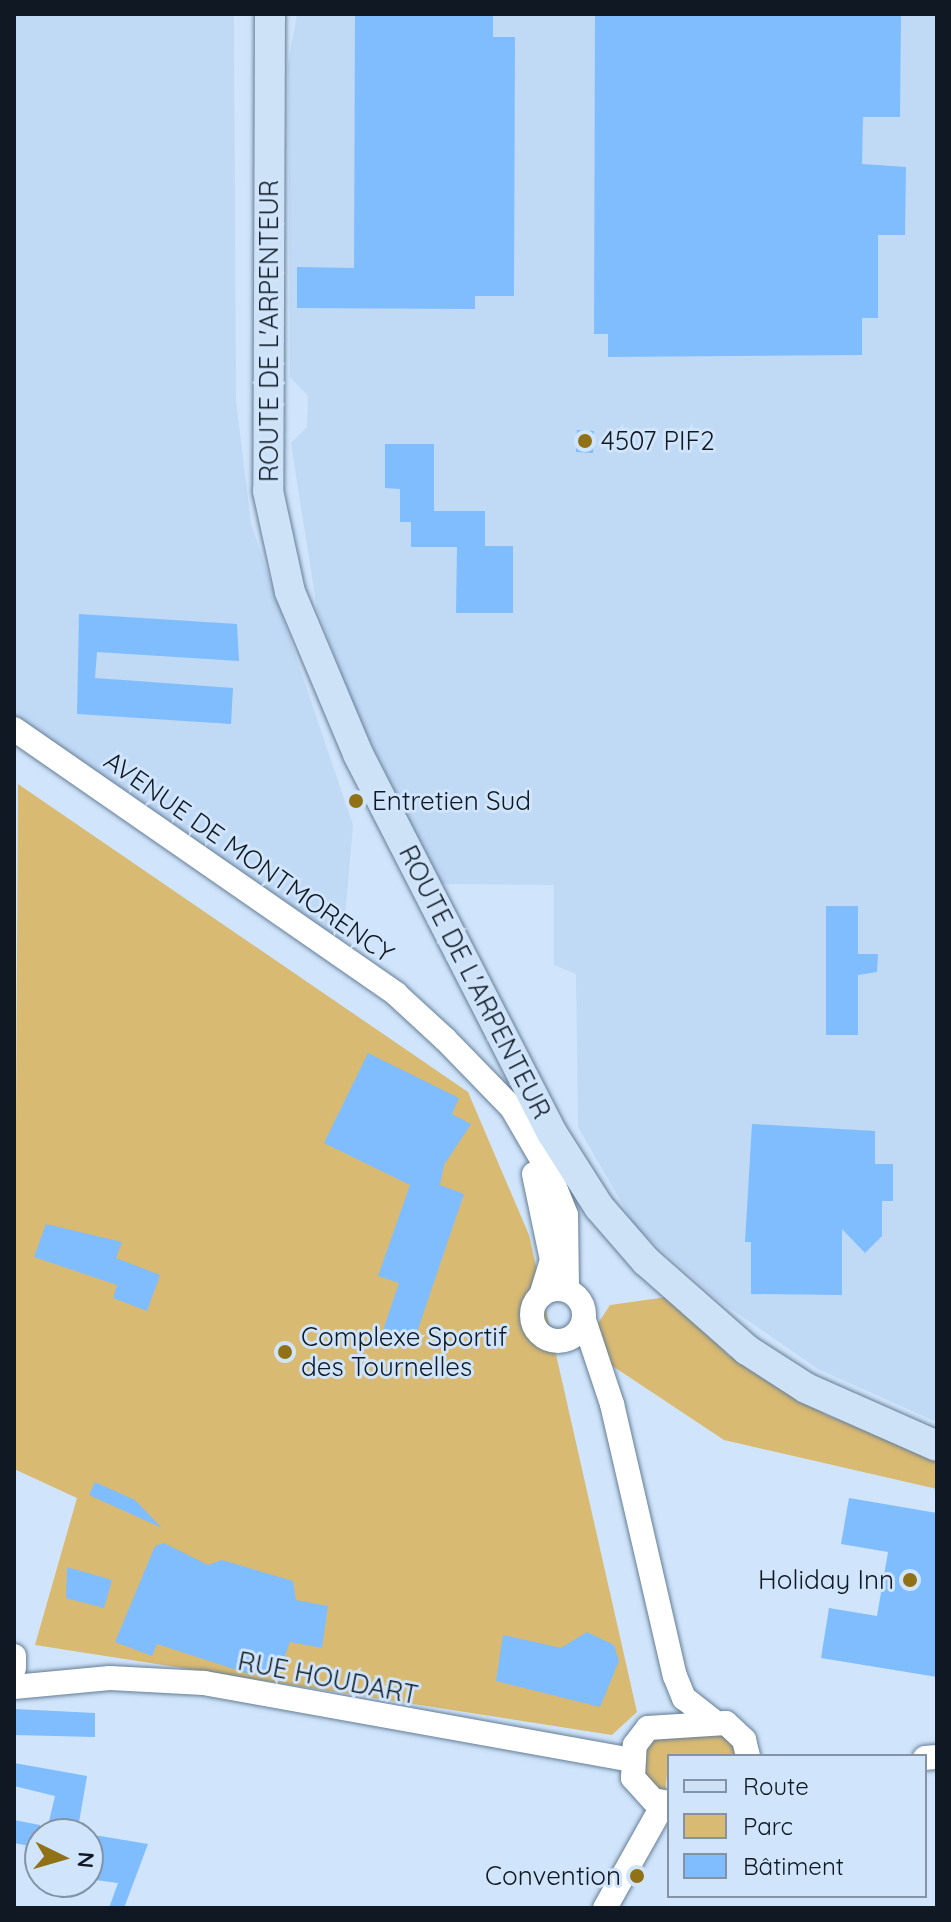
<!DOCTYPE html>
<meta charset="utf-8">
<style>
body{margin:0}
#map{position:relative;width:951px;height:1922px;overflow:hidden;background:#d0e5fb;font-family:Quicksand,sans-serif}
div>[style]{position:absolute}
.built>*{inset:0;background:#c0d9f5}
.green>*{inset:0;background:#d9ba72}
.building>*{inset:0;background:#7fbdff}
.roads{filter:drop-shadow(0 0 2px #657d96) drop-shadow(0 0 2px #657d96)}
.minor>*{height:24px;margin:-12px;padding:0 12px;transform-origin:12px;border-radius:12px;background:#fff}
.minor>.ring{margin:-12px;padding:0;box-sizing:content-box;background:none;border:24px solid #fff;border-radius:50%}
.major>*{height:30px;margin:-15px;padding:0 15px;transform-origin:15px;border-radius:15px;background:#cde1f7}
.dots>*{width:22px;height:22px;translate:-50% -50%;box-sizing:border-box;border:4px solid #d0e5fb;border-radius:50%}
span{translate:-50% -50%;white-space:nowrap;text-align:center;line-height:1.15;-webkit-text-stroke:6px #d0e5fb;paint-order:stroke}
.street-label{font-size:26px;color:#101923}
.poi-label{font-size:26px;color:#101923}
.left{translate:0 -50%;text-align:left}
.right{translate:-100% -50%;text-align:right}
.frame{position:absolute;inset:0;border:16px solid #101923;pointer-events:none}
.legend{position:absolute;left:667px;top:1754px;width:260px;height:144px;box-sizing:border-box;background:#d0e5fb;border:2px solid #8393a5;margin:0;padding:10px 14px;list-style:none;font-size:24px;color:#101923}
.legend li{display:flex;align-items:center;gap:16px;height:40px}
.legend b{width:40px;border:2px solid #8393a5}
.north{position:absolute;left:24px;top:1818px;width:80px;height:80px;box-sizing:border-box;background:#d0e5fb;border:2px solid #8393a5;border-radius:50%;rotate:95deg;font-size:22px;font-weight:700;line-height:32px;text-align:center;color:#101923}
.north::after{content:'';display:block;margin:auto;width:28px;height:36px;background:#917116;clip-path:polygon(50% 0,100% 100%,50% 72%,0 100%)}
</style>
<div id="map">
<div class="built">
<i style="clip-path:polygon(14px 14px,234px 14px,236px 401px,251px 524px,353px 825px,342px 951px,14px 728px)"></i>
<i style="clip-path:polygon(297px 14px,937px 14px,937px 1422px,818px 1369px,718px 1300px,635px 1226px,578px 1127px,576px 974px,554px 965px,554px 885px,441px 884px,357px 714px,317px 609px,291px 443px,307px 427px,308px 396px,290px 377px,288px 64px)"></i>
</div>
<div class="green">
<i style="clip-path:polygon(18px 784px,468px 1092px,529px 1235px,637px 1712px,612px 1735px,35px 1645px,77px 1498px,14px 1469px)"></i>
<i style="clip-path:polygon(674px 1296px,729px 1356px,803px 1388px,824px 1414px,937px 1457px,937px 1489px,724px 1440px,611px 1365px,597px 1325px,610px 1305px)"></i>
<i style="clip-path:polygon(659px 1731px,728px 1735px,738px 1756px,669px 1756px,665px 1793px,642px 1780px,641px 1748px)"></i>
</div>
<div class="building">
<i style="clip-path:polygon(355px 14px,493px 14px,493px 37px,515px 37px,514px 296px,475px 296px,475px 309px,297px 308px,297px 267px,354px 268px)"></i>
<i style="clip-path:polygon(595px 14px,901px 14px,900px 117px,863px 117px,862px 164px,906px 167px,905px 235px,878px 235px,878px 318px,862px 318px,862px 355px,608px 357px,608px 334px,594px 334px)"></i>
<i style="clip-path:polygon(577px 430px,594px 431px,593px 453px,576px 452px)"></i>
<i style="clip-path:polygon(385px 444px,434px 444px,434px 511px,485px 511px,485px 546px,513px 546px,513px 613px,456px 613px,457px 547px,411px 547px,411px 522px,400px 522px,400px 489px,385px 488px)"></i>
<i style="clip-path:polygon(79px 614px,237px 624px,239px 661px,97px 652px,95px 678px,233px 688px,231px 724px,77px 714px)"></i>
<i style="clip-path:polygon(826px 906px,858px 906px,858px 954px,878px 954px,877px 972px,858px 975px,858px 1035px,826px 1035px)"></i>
<i style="clip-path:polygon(368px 1053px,459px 1098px,452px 1114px,471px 1124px,444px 1165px,440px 1185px,464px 1194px,414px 1341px,383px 1330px,399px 1283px,378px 1276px,410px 1185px,324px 1143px)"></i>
<i style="clip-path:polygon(752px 1124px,875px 1131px,875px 1164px,893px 1164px,893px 1201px,882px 1201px,882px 1236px,865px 1253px,842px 1229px,842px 1295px,751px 1294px,751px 1242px,745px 1242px)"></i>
<i style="clip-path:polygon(46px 1224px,122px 1242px,116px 1258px,160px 1275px,147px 1311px,113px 1298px,117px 1285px,34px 1257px)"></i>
<i style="clip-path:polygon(95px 1482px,135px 1500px,162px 1528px,89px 1495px)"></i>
<i style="clip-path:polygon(849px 1498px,937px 1513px,937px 1677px,821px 1658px,829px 1608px,877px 1616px,888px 1552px,841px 1544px)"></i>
<i style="clip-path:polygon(164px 1543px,208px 1565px,222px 1560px,293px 1581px,296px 1600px,328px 1606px,322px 1648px,290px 1642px,282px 1664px,252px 1675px,157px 1644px,152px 1656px,115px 1642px,155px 1546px)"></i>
<i style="clip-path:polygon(67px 1567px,112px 1580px,104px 1608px,66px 1598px)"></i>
<i style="clip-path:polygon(587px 1632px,614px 1645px,619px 1661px,600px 1707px,496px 1681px,503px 1635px,561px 1648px)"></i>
<i style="clip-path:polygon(14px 1709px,95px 1713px,95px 1737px,14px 1735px)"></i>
<i style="clip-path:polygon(14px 1763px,87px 1776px,77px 1834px,46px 1834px,55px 1796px,14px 1786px)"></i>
<i style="clip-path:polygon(14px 1820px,40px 1825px,40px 1848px,14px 1843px)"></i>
<i style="clip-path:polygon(88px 1834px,148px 1844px,124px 1908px,109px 1908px,118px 1883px,88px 1879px)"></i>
</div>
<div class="roads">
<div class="minor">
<i style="left:14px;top:729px;width:465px;rotate:34.7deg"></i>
<i style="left:396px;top:994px;width:67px;rotate:42.6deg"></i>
<i style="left:445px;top:1039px;width:96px;rotate:45.8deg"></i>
<i style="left:512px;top:1108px;width:72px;rotate:59.9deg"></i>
<i style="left:548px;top:1170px;width:48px;rotate:68.2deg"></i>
<i style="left:566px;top:1215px;width:75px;rotate:89.2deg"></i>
<i style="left:534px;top:1174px;width:88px;rotate:78.2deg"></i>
<i style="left:552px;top:1260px;width:37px;rotate:107deg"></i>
<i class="ring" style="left:532px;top:1289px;width:28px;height:28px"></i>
<i style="left:584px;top:1320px;width:89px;rotate:71.6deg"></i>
<i style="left:612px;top:1404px;width:279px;rotate:77deg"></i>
<i style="left:675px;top:1676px;width:24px;rotate:68deg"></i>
<i style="left:684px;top:1698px;width:36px;rotate:38deg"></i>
<i style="left:14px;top:1656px;width:12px;rotate:90deg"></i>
<i style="left:14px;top:1687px;width:96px;rotate:-5.4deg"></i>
<i style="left:110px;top:1678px;width:94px;rotate:3deg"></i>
<i style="left:204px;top:1683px;width:434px;rotate:10.2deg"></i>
<i style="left:925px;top:1758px;width:12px;rotate:-5deg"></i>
<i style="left:669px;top:1803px;width:16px;rotate:-169deg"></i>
<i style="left:653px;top:1800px;width:30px;rotate:-132deg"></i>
<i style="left:633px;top:1778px;width:33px;rotate:-87deg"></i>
<i style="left:635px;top:1745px;width:21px;rotate:-53deg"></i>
<i style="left:648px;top:1728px;width:78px;rotate:-3.7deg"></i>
<i style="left:726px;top:1723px;width:25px;rotate:43deg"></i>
<i style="left:744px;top:1740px;width:16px;rotate:76deg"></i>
<i style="left:605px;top:1908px;width:120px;rotate:-60.7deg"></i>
</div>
<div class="major">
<i style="left:270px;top:14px;width:477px;rotate:90.2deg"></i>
<i style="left:268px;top:491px;width:103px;rotate:77.7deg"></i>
<i style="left:290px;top:592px;width:176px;rotate:67.2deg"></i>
<i style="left:358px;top:754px;width:426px;rotate:62.9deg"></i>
<i style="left:552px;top:1133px;width:88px;rotate:57.6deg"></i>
<i style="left:599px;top:1207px;width:72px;rotate:49deg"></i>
<i style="left:646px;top:1261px;width:135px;rotate:41.4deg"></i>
<i style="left:747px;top:1350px;width:70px;rotate:32.8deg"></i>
<i style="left:806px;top:1388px;width:143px;rotate:23.9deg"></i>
</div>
</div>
<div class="dots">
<i style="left:585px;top:441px;background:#917116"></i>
<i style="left:356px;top:801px;background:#917116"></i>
<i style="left:285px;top:1352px;background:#917116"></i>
<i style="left:910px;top:1580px;background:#917116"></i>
<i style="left:637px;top:1876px;background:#917116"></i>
</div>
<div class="street-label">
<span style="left:269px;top:331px;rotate:-90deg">ROUTE DE L'ARPENTEUR</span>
<span style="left:249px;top:857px;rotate:35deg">AVENUE DE MONTMORENCY</span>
<span style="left:475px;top:982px;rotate:63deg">ROUTE DE L'ARPENTEUR</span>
<span style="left:328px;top:1678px;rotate:11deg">RUE HOUDART</span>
</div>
<div class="poi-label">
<span class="left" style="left:601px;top:441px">4507 PIF2</span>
<span class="left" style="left:372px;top:801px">Entretien Sud</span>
<span class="left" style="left:301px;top:1352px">Complexe Sportif<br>des Tournelles</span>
<span class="right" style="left:894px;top:1580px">Holiday Inn</span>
<span class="right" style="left:621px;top:1876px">Convention</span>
</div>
<div class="frame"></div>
<ul class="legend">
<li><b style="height:10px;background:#cde1f7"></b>Route</li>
<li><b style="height:22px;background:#d9ba72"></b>Parc</li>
<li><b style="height:22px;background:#7fbdff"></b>Bâtiment</li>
</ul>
<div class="north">N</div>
</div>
